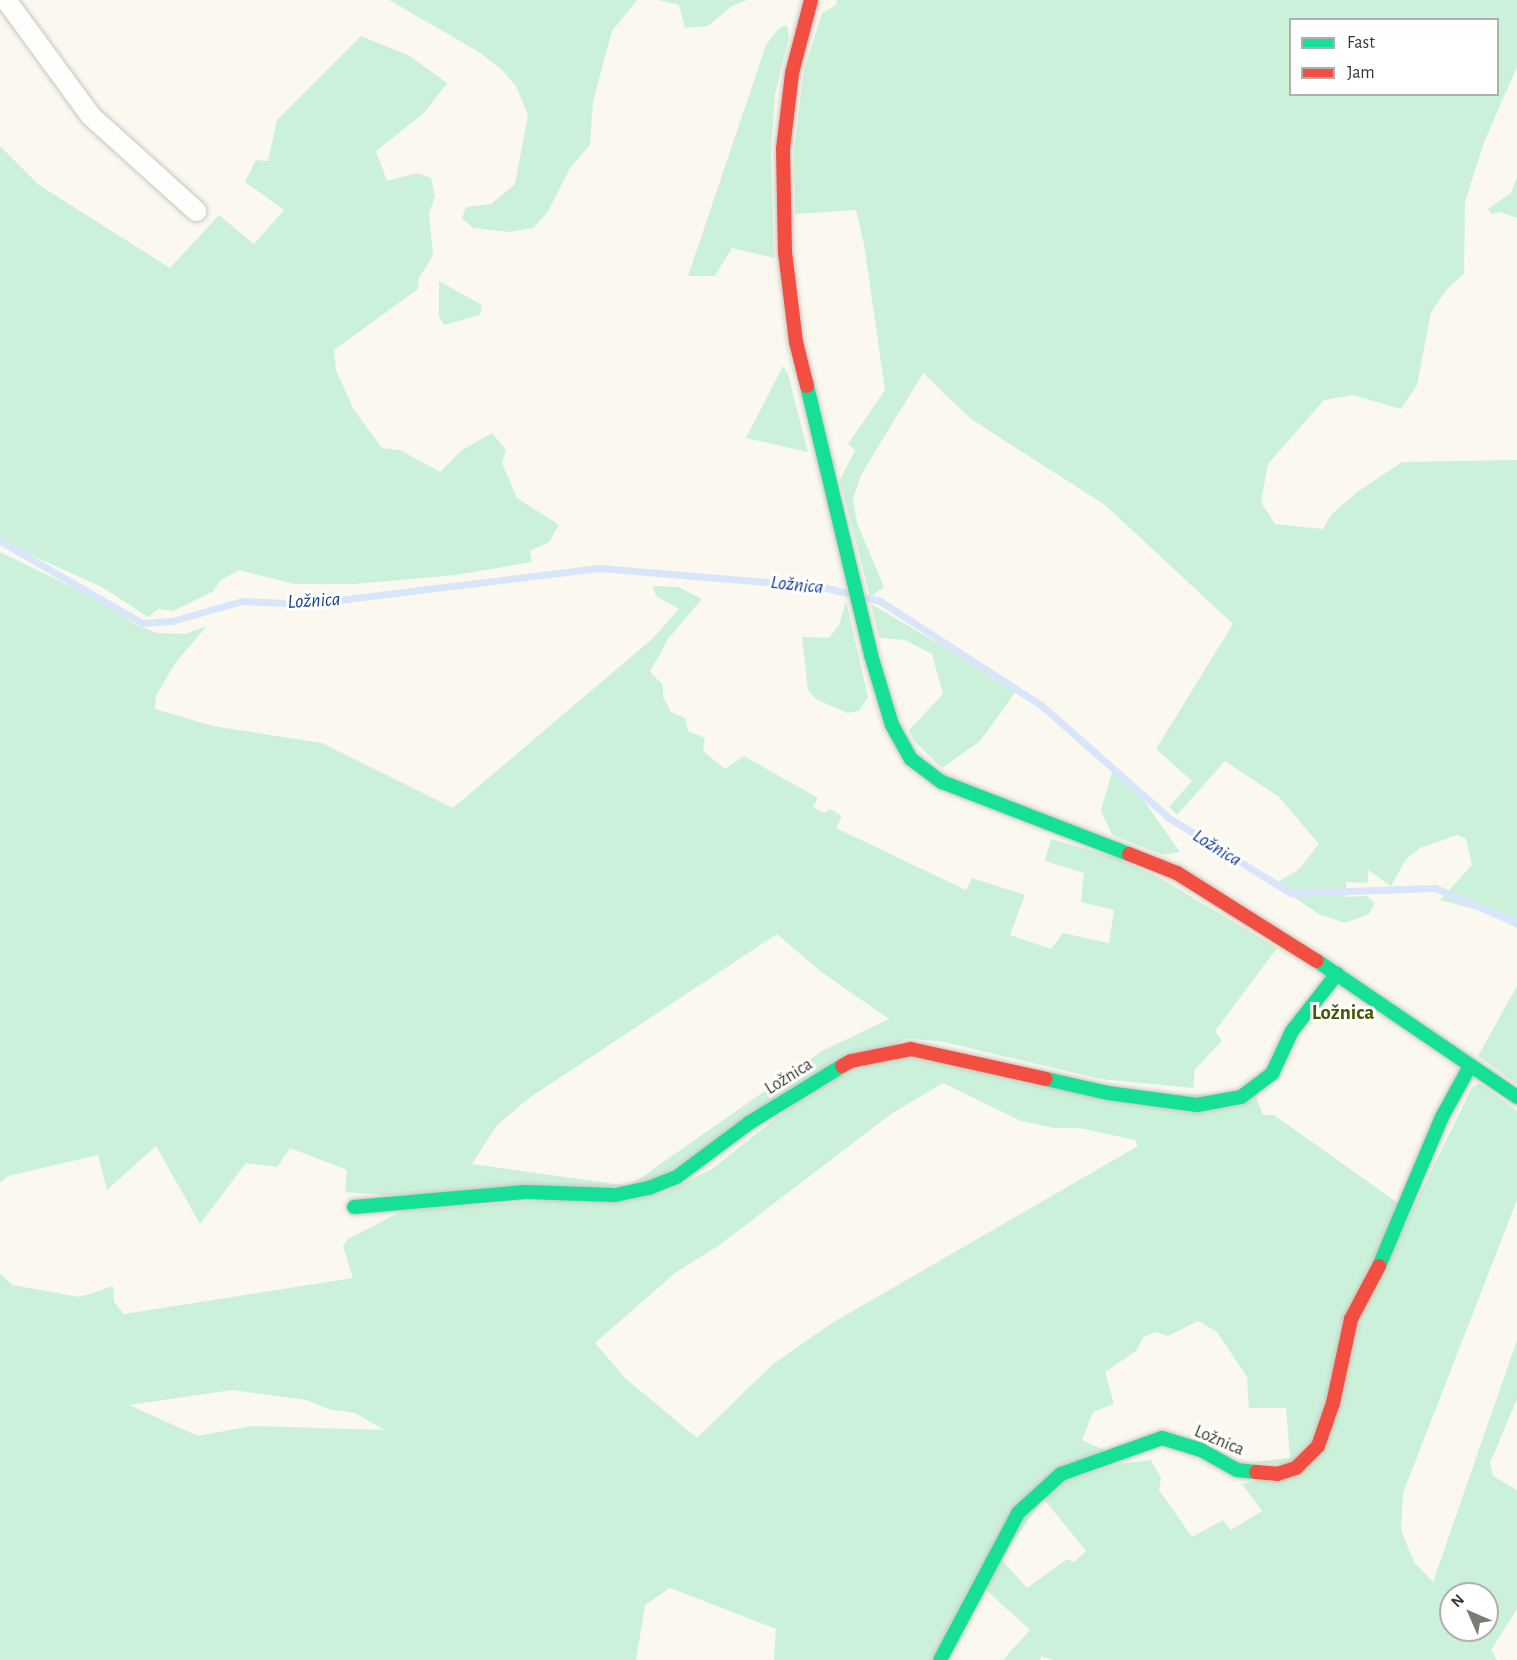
<!DOCTYPE html>
<meta charset="utf-8">
<style>
body{margin:0}
#map{position:relative;width:1517px;height:1660px;overflow:hidden;background:#faf8ef;font-family:"Alegreya Sans",sans-serif}
div>[style]{position:absolute}
.green>*{inset:0;background:#ccf1da}
.stream>*{height:7px;margin:-3.5px;padding:0 3.5px;transform-origin:3.5px;border-radius:3.5px;background:#d9e5fa}
.roads{filter:drop-shadow(0 0 2px #c7c5bc) drop-shadow(0 0 2px #c7c5bc)}
.street>*{height:20px;margin:-10px;padding:0 10px;transform-origin:10px;border-radius:10px;background:#fefefd}
.fast>*{height:14px;margin:-7px;padding:0 7px;transform-origin:7px;border-radius:7px;background:#16e098}
.jam>*{height:14px;margin:-7px;padding:0 7px;transform-origin:7px;border-radius:7px;background:#f24e42}
span{translate:-50% -50%;white-space:nowrap;text-align:center;line-height:1.15;-webkit-text-stroke:6px #fff;paint-order:stroke}
.street-label{font-size:18px;color:#3a382e}
.water-label{font-size:20px;color:#153c95;font-style:italic}
.quarter-label{font-size:21px;color:#485501;font-weight:700}
.legend{position:absolute;left:1289px;top:18px;width:210px;height:78px;box-sizing:border-box;background:#fff;border:2px solid #b0afab;margin:0;padding:8px 10px;list-style:none;font-size:18px;color:#3a382e}
.legend li{display:flex;align-items:center;gap:12px;height:30px}
.legend b{width:30px;border:2px solid #b0afab}
.north{position:absolute;left:1439px;top:1582px;width:60px;height:60px;box-sizing:border-box;background:#fff;border:2px solid #b0afab;border-radius:50%;rotate:315deg;font-size:16px;font-weight:700;line-height:24px;text-align:center;color:#3a382e}
.north::after{content:'';display:block;margin:auto;width:21px;height:27px;background:#7d7b72;clip-path:polygon(50% 0,100% 100%,50% 72%,0 100%)}
</style>
<div id="map">
<div class="green">
<i style="clip-path:polygon(389px 0,637px 0,612px 31px,593px 101px,590px 145px,570px 168px,547px 213px,533px 228px,509px 232px,473px 228px,462px 218px,466px 207px,491px 204px,515px 184px,528px 115px,516px 86px,501px 69px,479px 52px)"></i>
<i style="clip-path:polygon(659px 0,747px 0,732px 6px,708px 26px,685px 28px,679px 5px)"></i>
<i style="clip-path:polygon(evenodd,837px 0,1517px 0,1517px 67px,1484px 142px,1465px 202px,1464px 274px,1447px 289px,1431px 312px,1417px 385px,1401px 409px,1353px 395px,1324px 400px,1268px 464px,1261px 502px,1275px 524px,1323px 529px,1331px 515px,1357px 492px,1402px 462px,1517px 460px,1517px 928px,1486px 912px,1440px 900px,1472px 865px,1466px 839px,1457px 835px,1420px 848px,1406px 859px,1391px 886px,1368px 870px,1368px 883px,1346px 882px,1346px 897px,1367px 896px,1375px 903px,1369px 914px,1345px 923px,1319px 914px,1274px 884px,1298px 870px,1319px 844px,1279px 797px,1225px 761px,1177px 815px,1169px 807px,1192px 781px,1156px 749px,1233px 624px,1105px 505px,971px 419px,923px 373px,861px 475px,853px 499px,857px 523px,884px 587px,870px 597px,840px 480px,855px 450px,848px 444px,885px 390px,864px 244px,856px 210px,795px 214px,794px 150px,804px 70px,822px 13px,836px 5px,837px 0,1290px 20px,1498px 20px,1498px 94px,1290px 94px,1290px 20px)"></i>
<i style="clip-path:polygon(787px 25px,789px 36px,775px 94px,771px 153px,774px 258px,732px 248px,715px 276px,688px 276px,766px 45px,778px 29px)"></i>
<i style="clip-path:polygon(361px 36px,410px 56px,447px 83px,425px 112px,376px 151px,387px 181px,417px 173px,431px 178px,435px 197px,429px 213px,433px 256px,419px 278px,418px 289px,334px 350px,336px 370px,354px 410px,382px 448px,400px 450px,440px 472px,462px 450px,492px 433px,506px 450px,502px 463px,517px 498px,559px 525px,549px 542px,530px 551px,532px 562px,456px 575px,355px 584px,295px 584px,239px 570px,221px 580px,212px 592px,173px 611px,158px 609px,148px 617px,102px 587px,0 541px,0 146px,39px 185px,170px 268px,219px 215px,254px 244px,284px 210px,245px 182px,256px 160px,268px 161px,277px 120px)"></i>
<i style="clip-path:polygon(1517px 177px,1517px 218px,1499px 212px,1492px 214px,1488px 209px,1511px 193px)"></i>
<i style="clip-path:polygon(439px 281px,482px 305px,480px 315px,444px 325px,439px 316px)"></i>
<i style="clip-path:polygon(783px 366px,788px 374px,808px 452px,746px 438px)"></i>
<i style="clip-path:polygon(evenodd,0 552px,99px 600px,136px 625px,157px 633px,185px 634px,207px 626px,176px 662px,156px 696px,155px 709px,213px 726px,322px 743px,453px 808px,652px 639px,679px 609px,656px 596px,653px 586px,678px 587px,702px 599px,668px 639px,650px 672px,663px 685px,663px 697px,671px 712px,685px 718px,688px 731px,705px 738px,703px 751px,725px 769px,744px 756px,818px 798px,813px 807px,824px 813px,830px 809px,842px 816px,836px 828px,966px 890px,972px 878px,1025px 895px,1010px 935px,1051px 949px,1063px 933px,1109px 943px,1114px 910px,1081px 902px,1084px 873px,1045px 861px,1051px 839px,1114px 857px,1160px 878px,1277px 948px,1215px 1031px,1222px 1041px,1195px 1069px,1193px 1088px,1101px 1079px,944px 1042px,907px 1038px,643px 1185px,385px 1195px,345px 1192px,347px 1170px,290px 1148px,277px 1167px,246px 1163px,200px 1224px,156px 1146px,107px 1190px,98px 1155px,8px 1176px,0 1183px,0 552px,777px 934px,820px 971px,889px 1019px,822px 1051px,629px 1186px,472px 1164px,497px 1125px,529px 1098px,777px 934px)"></i>
<i style="clip-path:polygon(846px 601px,868px 697px,859px 711px,847px 713px,816px 699px,808px 690px,802px 637px,829px 638px,839px 625px)"></i>
<i style="clip-path:polygon(871px 604px,1017px 690px,980px 741px,942px 768px,914px 741px,909px 730px,943px 694px,932px 654px,905px 640px,879px 638px)"></i>
<i style="clip-path:polygon(1113px 769px,1135px 788px,1180px 852px,1163px 855px,1112px 835px,1101px 810px)"></i>
<i style="clip-path:polygon(1517px 986px,1517px 1084px,1478px 1056px)"></i>
<i style="clip-path:polygon(evenodd,906px 1054px,1086px 1095px,1255px 1094px,1263px 1115px,1274px 1115px,1402px 1206px,1317px 1439px,1293px 1465px,1252px 1462px,1290px 1458px,1286px 1408px,1249px 1408px,1247px 1377px,1217px 1332px,1198px 1321px,1168px 1336px,1156px 1332px,1143px 1337px,1136px 1351px,1105px 1372px,1114px 1404px,1093px 1412px,1082px 1440px,1113px 1454px,1068px 1463px,930px 1660px,774px 1660px,776px 1629px,670px 1588px,645px 1605px,636px 1660px,0 1660px,0 1273px,12px 1285px,80px 1297px,113px 1286px,114px 1302px,124px 1314px,353px 1278px,343px 1246px,348px 1239px,404px 1210px,663px 1193px,712px 1169px,827px 1078px,906px 1054px,943px 1083px,1021px 1121px,1054px 1128px,1079px 1128px,1135px 1140px,1138px 1146px,832px 1323px,773px 1364px,697px 1438px,625px 1378px,595px 1343px,675px 1273px,718px 1246px,891px 1114px,943px 1083px,906px 1054px,232px 1390px,307px 1400px,328px 1409px,355px 1413px,385px 1430px,251px 1426px,198px 1436px,129px 1405px,232px 1390px)"></i>
<i style="clip-path:polygon(evenodd,1479px 1083px,1517px 1111px,1517px 1200px,1403px 1493px,1401px 1530px,1414px 1562px,1433px 1582px,1517px 1340px,1517px 1399px,1490px 1463px,1493px 1476px,1517px 1490px,1517px 1609px,1491px 1650px,1497px 1660px,1053px 1660px,1041px 1656px,1040px 1660px,1003px 1660px,1030px 1630px,985px 1589px,999px 1557px,1027px 1588px,1067px 1559px,1074px 1562px,1086px 1551px,1043px 1498px,1059px 1482px,1118px 1464px,1151px 1460px,1161px 1478px,1159px 1490px,1192px 1537px,1223px 1520px,1231px 1530px,1262px 1511px,1242px 1484px,1301px 1472px,1353px 1330px,1472px 1088px,1479px 1083px,1451px 1594px,1487px 1594px,1487px 1630px,1451px 1630px,1451px 1594px)"></i>
</div>
<div class="stream">
<i style="left:0;top:541px;width:164px;rotate:30deg"></i>
<i style="left:142px;top:623px;width:30px;rotate:-4deg"></i>
<i style="left:172px;top:621px;width:73px;rotate:-15.9deg"></i>
<i style="left:242px;top:601px;width:64px;rotate:2.7deg"></i>
<i style="left:306px;top:604px;width:295px;rotate:-7deg"></i>
<i style="left:599px;top:568px;width:225px;rotate:4.8deg"></i>
<i style="left:823px;top:587px;width:29px;rotate:14deg"></i>
<i style="left:865px;top:597px;width:16px;rotate:15deg"></i>
<i style="left:880px;top:601px;width:192px;rotate:32.9deg"></i>
<i style="left:1041px;top:705px;width:171px;rotate:41.4deg"></i>
<i style="left:1169px;top:818px;width:143px;rotate:31.6deg"></i>
<i style="left:1291px;top:893px;width:144px;rotate:-2deg"></i>
<i style="left:1435px;top:888px;width:89px;rotate:23.1deg"></i>
</div>
<div class="roads">
<div class="street">
<i style="left:6px;top:0;width:144px;rotate:53.8deg"></i>
<i style="left:91px;top:116px;width:142px;rotate:42.1deg"></i>
</div>
<div class="fast">
<i style="left:807px;top:386px;width:277px;rotate:76.6deg"></i>
<i style="left:871px;top:655px;width:73px;rotate:73.3deg"></i>
<i style="left:892px;top:725px;width:39px;rotate:61deg"></i>
<i style="left:911px;top:759px;width:39px;rotate:37deg"></i>
<i style="left:942px;top:782px;width:200px;rotate:21.1deg"></i>
<i style="left:1317px;top:961px;width:242px;rotate:34.2deg"></i>
<i style="left:1046px;top:1079px;width:64px;rotate:12.7deg"></i>
<i style="left:1108px;top:1093px;width:90px;rotate:7.7deg"></i>
<i style="left:1197px;top:1105px;width:45px;rotate:-10.3deg"></i>
<i style="left:1241px;top:1097px;width:39px;rotate:-37deg"></i>
<i style="left:1272px;top:1074px;width:47px;rotate:-65.1deg"></i>
<i style="left:1292px;top:1031px;width:73px;rotate:-51.7deg"></i>
<i style="left:354px;top:1207px;width:172px;rotate:-5deg"></i>
<i style="left:525px;top:1192px;width:90px;rotate:1.9deg"></i>
<i style="left:615px;top:1195px;width:35px;rotate:-12deg"></i>
<i style="left:649px;top:1188px;width:31px;rotate:-22deg"></i>
<i style="left:678px;top:1176px;width:89px;rotate:-36.7deg"></i>
<i style="left:749px;top:1123px;width:109px;rotate:-31.5deg"></i>
<i style="left:1379px;top:1266px;width:162px;rotate:-67.1deg"></i>
<i style="left:1442px;top:1117px;width:58px;rotate:-61.2deg"></i>
<i style="left:940px;top:1660px;width:166px;rotate:-62deg"></i>
<i style="left:1018px;top:1513px;width:58px;rotate:-42.2deg"></i>
<i style="left:1061px;top:1474px;width:107px;rotate:-19.6deg"></i>
<i style="left:1162px;top:1438px;width:41px;rotate:17.1deg"></i>
<i style="left:1201px;top:1450px;width:41px;rotate:29.1deg"></i>
<i style="left:1237px;top:1470px;width:19px;rotate:6deg"></i>
</div>
<div class="jam">
<i style="left:807px;top:386px;width:45px;rotate:-104deg"></i>
<i style="left:796px;top:342px;width:90px;rotate:-97deg"></i>
<i style="left:785px;top:253px;width:104px;rotate:-91.1deg"></i>
<i style="left:783px;top:149px;width:77px;rotate:-83.2deg"></i>
<i style="left:792px;top:73px;width:75px;rotate:-75.4deg"></i>
<i style="left:1129px;top:854px;width:52px;rotate:21.6deg"></i>
<i style="left:1177px;top:873px;width:165px;rotate:32.2deg"></i>
<i style="left:842px;top:1066px;width:10px;rotate:-29deg"></i>
<i style="left:851px;top:1061px;width:61px;rotate:-11.3deg"></i>
<i style="left:911px;top:1049px;width:138px;rotate:12.5deg"></i>
<i style="left:1256px;top:1472px;width:21px;rotate:5deg"></i>
<i style="left:1277px;top:1474px;width:20px;rotate:-18deg"></i>
<i style="left:1296px;top:1468px;width:31px;rotate:-45deg"></i>
<i style="left:1318px;top:1446px;width:46px;rotate:-70.8deg"></i>
<i style="left:1333px;top:1403px;width:86px;rotate:-77.9deg"></i>
<i style="left:1351px;top:1319px;width:60px;rotate:-62.2deg"></i>
</div>
</div>
<div class="street-label">
<span style="left:789px;top:1077px;rotate:-32deg">Ložnica</span>
<span style="left:1219px;top:1441px;rotate:23deg">Ložnica</span>
</div>
<div class="water-label">
<span style="left:797px;top:585px;rotate:6deg">Ložnica</span>
<span style="left:314px;top:601px;rotate:-3deg">Ložnica</span>
<span style="left:1217px;top:848px;rotate:32deg">Ložnica</span>
</div>
<div class="quarter-label">
<span style="left:1343px;top:1013px">Ložnica</span>
</div>
<ul class="legend">
<li><b style="height:8px;background:#16e098"></b>Fast</li>
<li><b style="height:8px;background:#f24e42"></b>Jam</li>
</ul>
<div class="north">N</div>
</div>
